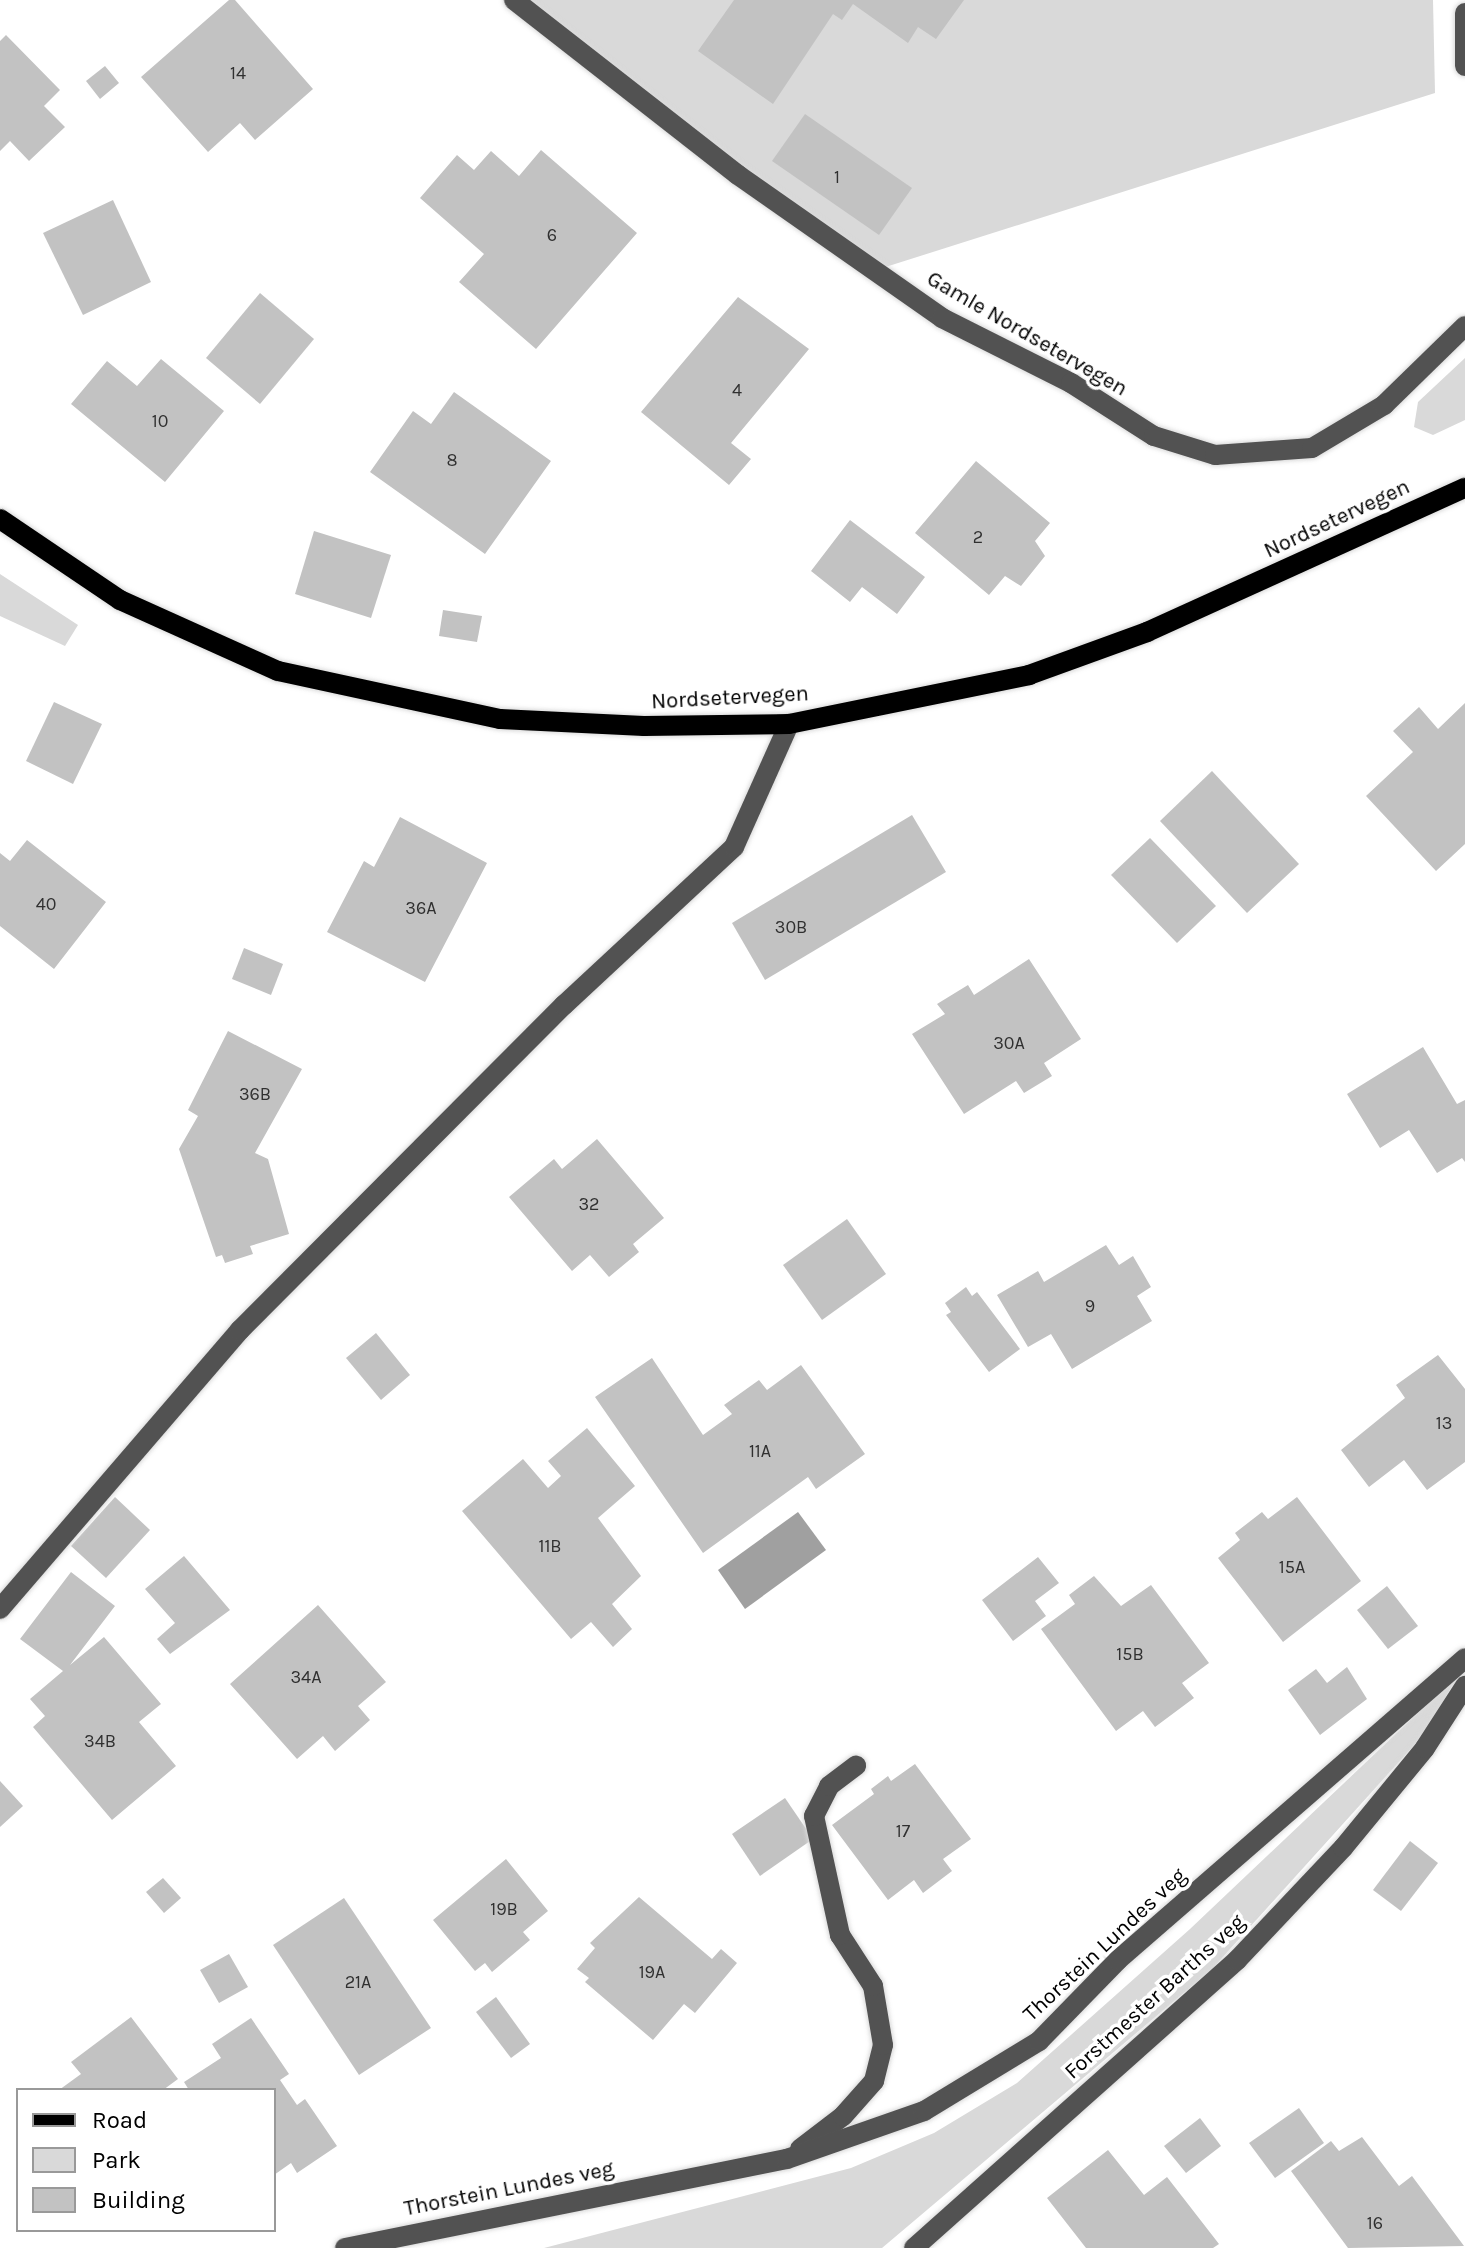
<!DOCTYPE html>
<style>
body{margin:0}
#map{position:relative;width:1465px;height:2248px;overflow:hidden;background:#fff;font-family:Karla,sans-serif}
div>[style]{position:absolute}
.green>*{inset:0;background:#d9d9d9}
.water>*{inset:0;background:#a0a0a0}
.building>*{inset:0;background:#c2c2c2}
.roads{filter:drop-shadow(0 0 2px #dbdbdb) drop-shadow(0 0 2px #dbdbdb)}
.minor>*{height:20px;margin:-10px;padding:0 10px;transform-origin:10px;border-radius:10px;background:#525252}
.major>*{height:20px;margin:-10px;padding:0 10px;transform-origin:10px;border-radius:10px;background:#000}
span{translate:-50% -50%;white-space:nowrap;text-align:center;line-height:1.15;-webkit-text-stroke:7px #fff;paint-order:stroke}
.number-label{font-size:18px;color:#303030}
.number-label span{-webkit-text-stroke-width:0}
.street-label{font-size:22px;color:#000}
.legend{position:absolute;left:16px;top:2088px;width:260px;height:144px;box-sizing:border-box;background:#fff;border:2px solid #999;margin:0;padding:10px 14px;list-style:none;font-size:24px;color:#000}
.legend li{display:flex;align-items:center;gap:16px;height:40px}
.legend b{width:40px;border:2px solid #999}
</style>
<div id="map">
<div class="green">
<i style="clip-path:polygon(522px 0,1433px 0,1435px 93px,876px 270px)"></i>
<i style="clip-path:polygon(1465px 358px,1465px 420px,1433px 435px,1414px 427px,1418px 402px)"></i>
<i style="clip-path:polygon(0 574px,78px 625px,65px 646px,0 616px)"></i>
<i style="clip-path:polygon(1458px 1675px,1425px 1733px,1212px 1969px,882px 2248px,544px 2248px,851px 2168px,934px 2133px,1017px 2083px,1190px 1929px)"></i>
</div>
<div class="water">
<i style="clip-path:polygon(798px 1512px,826px 1550px,745px 1609px,718px 1570px)"></i>
</div>
<div class="building">
<i style="clip-path:polygon(229px 0,235px 0,313px 89px,255px 140px,240px 123px,208px 152px,141px 77px)"></i>
<i style="clip-path:polygon(734px 0,964px 0,936px 39px,918px 27px,908px 43px,853px 4px,842px 20px,833px 14px,773px 104px,698px 51px)"></i>
<i style="clip-path:polygon(6px 35px,60px 90px,44px 106px,65px 127px,29px 161px,10px 141px,0 151px,0 41px)"></i>
<i style="clip-path:polygon(105px 66px,119px 83px,100px 99px,86px 81px)"></i>
<i style="clip-path:polygon(805px 114px,912px 188px,879px 235px,772px 161px)"></i>
<i style="clip-path:polygon(541px 150px,637px 233px,536px 349px,459px 282px,484px 254px,420px 198px,457px 155px,474px 170px,491px 151px,519px 176px)"></i>
<i style="clip-path:polygon(113px 200px,151px 282px,83px 315px,43px 233px)"></i>
<i style="clip-path:polygon(260px 293px,314px 339px,260px 404px,206px 358px)"></i>
<i style="clip-path:polygon(738px 297px,809px 349px,731px 443px,751px 459px,729px 485px,641px 412px)"></i>
<i style="clip-path:polygon(161px 359px,224px 411px,165px 482px,71px 404px,107px 361px,137px 386px)"></i>
<i style="clip-path:polygon(454px 392px,551px 461px,485px 554px,370px 472px,413px 411px,431px 424px)"></i>
<i style="clip-path:polygon(976px 461px,1050px 523px,1035px 541px,1045px 556px,1021px 586px,1005px 576px,989px 595px,915px 533px)"></i>
<i style="clip-path:polygon(850px 520px,925px 577px,897px 614px,862px 587px,850px 602px,811px 571px)"></i>
<i style="clip-path:polygon(314px 531px,391px 555px,371px 618px,295px 594px)"></i>
<i style="clip-path:polygon(443px 610px,482px 616px,477px 642px,439px 636px)"></i>
<i style="clip-path:polygon(54px 702px,102px 724px,73px 784px,26px 761px)"></i>
<i style="clip-path:polygon(1465px 703px,1465px 844px,1436px 871px,1366px 796px,1413px 752px,1393px 731px,1419px 707px,1438px 729px)"></i>
<i style="clip-path:polygon(1212px 771px,1299px 864px,1247px 913px,1160px 821px)"></i>
<i style="clip-path:polygon(912px 815px,946px 872px,765px 980px,732px 923px)"></i>
<i style="clip-path:polygon(400px 817px,487px 863px,425px 982px,327px 932px,364px 861px,374px 867px)"></i>
<i style="clip-path:polygon(1150px 838px,1216px 906px,1177px 943px,1111px 875px)"></i>
<i style="clip-path:polygon(27px 840px,106px 902px,54px 969px,0 926px,0 853px,10px 861px)"></i>
<i style="clip-path:polygon(244px 948px,283px 964px,271px 995px,232px 979px)"></i>
<i style="clip-path:polygon(1029px 959px,1081px 1039px,1044px 1063px,1052px 1076px,1024px 1093px,1016px 1081px,964px 1114px,912px 1034px,945px 1014px,937px 1004px,968px 985px,974px 995px)"></i>
<i style="clip-path:polygon(228px 1031px,302px 1069px,255px 1153px,268px 1159px,289px 1234px,250px 1246px,253px 1254px,225px 1263px,222px 1255px,216px 1257px,179px 1149px,198px 1116px,188px 1110px)"></i>
<i style="clip-path:polygon(1423px 1047px,1457px 1104px,1465px 1100px,1465px 1162px,1462px 1158px,1437px 1173px,1409px 1130px,1380px 1148px,1347px 1094px)"></i>
<i style="clip-path:polygon(597px 1139px,664px 1218px,633px 1244px,639px 1252px,609px 1277px,590px 1255px,572px 1271px,509px 1197px,554px 1159px,562px 1169px)"></i>
<i style="clip-path:polygon(847px 1219px,886px 1274px,822px 1320px,783px 1265px)"></i>
<i style="clip-path:polygon(1106px 1245px,1119px 1265px,1133px 1256px,1151px 1287px,1137px 1296px,1152px 1321px,1072px 1369px,1051px 1334px,1028px 1347px,997px 1295px,1038px 1271px,1044px 1282px)"></i>
<i style="clip-path:polygon(966px 1287px,972px 1296px,977px 1292px,1020px 1349px,989px 1372px,946px 1315px,951px 1312px,945px 1303px)"></i>
<i style="clip-path:polygon(376px 1333px,410px 1375px,381px 1400px,346px 1358px)"></i>
<i style="clip-path:polygon(1438px 1355px,1465px 1389px,1465px 1462px,1427px 1490px,1404px 1460px,1369px 1487px,1341px 1450px,1405px 1398px,1396px 1385px)"></i>
<i style="clip-path:polygon(652px 1358px,703px 1435px,732px 1414px,724px 1405px,759px 1380px,767px 1390px,801px 1365px,865px 1454px,816px 1489px,808px 1477px,703px 1553px,595px 1397px)"></i>
<i style="clip-path:polygon(587px 1428px,635px 1486px,598px 1518px,641px 1576px,612px 1604px,632px 1629px,613px 1647px,591px 1622px,571px 1639px,462px 1511px,523px 1459px,548px 1488px,561px 1476px,548px 1461px)"></i>
<i style="clip-path:polygon(115px 1497px,150px 1530px,106px 1578px,71px 1546px)"></i>
<i style="clip-path:polygon(1297px 1497px,1361px 1581px,1283px 1642px,1218px 1558px,1240px 1540px,1235px 1533px,1262px 1512px,1268px 1519px)"></i>
<i style="clip-path:polygon(184px 1556px,230px 1610px,170px 1654px,157px 1639px,175px 1623px,145px 1589px)"></i>
<i style="clip-path:polygon(1038px 1557px,1059px 1583px,1035px 1601px,1046px 1616px,1013px 1641px,982px 1600px)"></i>
<i style="clip-path:polygon(71px 1572px,115px 1606px,70px 1665px,104px 1637px,161px 1704px,139px 1722px,176px 1766px,112px 1820px,33px 1727px,45px 1716px,30px 1699px,63px 1671px,20px 1639px)"></i>
<i style="clip-path:polygon(1094px 1576px,1121px 1606px,1151px 1585px,1209px 1663px,1182px 1683px,1194px 1698px,1155px 1727px,1143px 1711px,1116px 1731px,1041px 1629px,1075px 1604px,1069px 1595px)"></i>
<i style="clip-path:polygon(1387px 1586px,1418px 1626px,1388px 1649px,1357px 1610px)"></i>
<i style="clip-path:polygon(318px 1605px,386px 1682px,358px 1706px,370px 1720px,335px 1751px,323px 1736px,297px 1759px,230px 1684px)"></i>
<i style="clip-path:polygon(1347px 1667px,1367px 1699px,1320px 1735px,1288px 1690px,1316px 1669px,1327px 1683px)"></i>
<i style="clip-path:polygon(915px 1764px,971px 1839px,943px 1859px,952px 1871px,923px 1893px,914px 1880px,888px 1900px,832px 1825px,874px 1794px,871px 1789px,888px 1776px,891px 1781px)"></i>
<i style="clip-path:polygon(0 1781px,23px 1806px,0 1827px)"></i>
<i style="clip-path:polygon(785px 1798px,813px 1839px,760px 1876px,732px 1834px)"></i>
<i style="clip-path:polygon(1410px 1841px,1438px 1863px,1401px 1911px,1373px 1890px)"></i>
<i style="clip-path:polygon(506px 1859px,548px 1911px,523px 1932px,530px 1940px,492px 1972px,485px 1963px,475px 1971px,433px 1920px)"></i>
<i style="clip-path:polygon(163px 1878px,181px 1898px,164px 1913px,146px 1892px)"></i>
<i style="clip-path:polygon(639px 1897px,712px 1959px,721px 1949px,737px 1963px,695px 2013px,684px 2004px,653px 2040px,585px 1982px,589px 1978px,577px 1969px,595px 1948px,590px 1943px)"></i>
<i style="clip-path:polygon(344px 1898px,431px 2028px,359px 2075px,273px 1945px)"></i>
<i style="clip-path:polygon(229px 1954px,248px 1987px,219px 2003px,200px 1970px)"></i>
<i style="clip-path:polygon(496px 1997px,530px 2044px,511px 2058px,476px 2012px)"></i>
<i style="clip-path:polygon(131px 2017px,178px 2079px,163px 2090px,59px 2090px,81px 2074px,71px 2062px)"></i>
<i style="clip-path:polygon(251px 2018px,289px 2074px,280px 2080px,297px 2105px,305px 2099px,337px 2146px,297px 2173px,291px 2163px,274px 2175px,274px 2090px,189px 2090px,184px 2082px,221px 2058px,212px 2044px)"></i>
<i style="clip-path:polygon(1299px 2108px,1324px 2143px,1275px 2178px,1249px 2143px)"></i>
<i style="clip-path:polygon(1200px 2118px,1221px 2146px,1186px 2173px,1164px 2146px)"></i>
<i style="clip-path:polygon(1362px 2137px,1399px 2186px,1412px 2176px,1464px 2246px,1348px 2248px,1291px 2171px,1331px 2141px,1339px 2151px)"></i>
<i style="clip-path:polygon(1108px 2150px,1144px 2195px,1167px 2177px,1219px 2244px,1213px 2248px,1086px 2248px,1047px 2198px)"></i>
</div>
<div class="roads">
<div class="minor">
<i style="left:514px;top:0;width:284px;rotate:38deg"></i>
<i style="left:738px;top:175px;width:249px;rotate:35deg"></i>
<i style="left:942px;top:318px;width:144px;rotate:26.7deg"></i>
<i style="left:1071px;top:383px;width:98px;rotate:32.6deg"></i>
<i style="left:1154px;top:436px;width:64px;rotate:17.3deg"></i>
<i style="left:1215px;top:455px;width:97px;rotate:-4.1deg"></i>
<i style="left:1312px;top:448px;width:84px;rotate:-30.8deg"></i>
<i style="left:1384px;top:405px;width:113px;rotate:-44.3deg"></i>
<i style="left:1465px;top:13px;width:53px;rotate:90deg"></i>
<i style="left:0;top:1609px;width:368px;rotate:-49.3deg"></i>
<i style="left:240px;top:1330px;width:459px;rotate:-45.1deg"></i>
<i style="left:564px;top:1005px;width:232px;rotate:-42.9deg"></i>
<i style="left:734px;top:847px;width:135px;rotate:-65.9deg"></i>
<i style="left:800px;top:2149px;width:54px;rotate:-37.5deg"></i>
<i style="left:843px;top:2116px;width:47px;rotate:-48.5deg"></i>
<i style="left:874px;top:2081px;width:37px;rotate:-76deg"></i>
<i style="left:883px;top:2045px;width:60px;rotate:-99.6deg"></i>
<i style="left:873px;top:1986px;width:61px;rotate:-122.9deg"></i>
<i style="left:840px;top:1935px;width:122px;rotate:-102.3deg"></i>
<i style="left:814px;top:1816px;width:34px;rotate:-63deg"></i>
<i style="left:829px;top:1786px;width:34px;rotate:-37deg"></i>
<i style="left:345px;top:2248px;width:451px;rotate:-11.4deg"></i>
<i style="left:787px;top:2159px;width:145px;rotate:-19.3deg"></i>
<i style="left:924px;top:2111px;width:135px;rotate:-31.3deg"></i>
<i style="left:1039px;top:2041px;width:113px;rotate:-45.7deg"></i>
<i style="left:1118px;top:1960px;width:460px;rotate:-41deg"></i>
<i style="left:914px;top:2248px;width:433px;rotate:-41.7deg"></i>
<i style="left:1237px;top:1960px;width:154px;rotate:-46.6deg"></i>
<i style="left:1343px;top:1848px;width:129px;rotate:-50.6deg"></i>
<i style="left:1425px;top:1748px;width:74px;rotate:-57.2deg"></i>
</div>
<div class="major">
<i style="left:0;top:519px;width:145px;rotate:34deg"></i>
<i style="left:120px;top:600px;width:173px;rotate:24.2deg"></i>
<i style="left:278px;top:671px;width:227px;rotate:12.2deg"></i>
<i style="left:500px;top:719px;width:144px;rotate:2.8deg"></i>
<i style="left:644px;top:726px;width:145px;rotate:-0.8deg"></i>
<i style="left:789px;top:724px;width:245px;rotate:-11.5deg"></i>
<i style="left:1029px;top:675px;width:126px;rotate:-20deg"></i>
<i style="left:1147px;top:632px;width:349px;rotate:-24.4deg"></i>
</div>
</div>
<div class="number-label">
<span style="left:238px;top:73px">14</span>
<span style="left:837px;top:177px">1</span>
<span style="left:552px;top:235px">6</span>
<span style="left:737px;top:390px">4</span>
<span style="left:160px;top:421px">10</span>
<span style="left:452px;top:460px">8</span>
<span style="left:978px;top:537px">2</span>
<span style="left:46px;top:904px">40</span>
<span style="left:421px;top:908px">36A</span>
<span style="left:791px;top:927px">30B</span>
<span style="left:1009px;top:1043px">30A</span>
<span style="left:255px;top:1094px">36B</span>
<span style="left:589px;top:1204px">32</span>
<span style="left:1090px;top:1306px">9</span>
<span style="left:1444px;top:1423px">13</span>
<span style="left:760px;top:1451px">11A</span>
<span style="left:550px;top:1546px">11B</span>
<span style="left:1292px;top:1567px">15A</span>
<span style="left:1130px;top:1654px">15B</span>
<span style="left:306px;top:1677px">34A</span>
<span style="left:100px;top:1741px">34B</span>
<span style="left:903px;top:1831px">17</span>
<span style="left:504px;top:1909px">19B</span>
<span style="left:652px;top:1972px">19A</span>
<span style="left:358px;top:1982px">21A</span>
<span style="left:1375px;top:2223px">16</span>
</div>
<div class="street-label">
<span style="left:1027px;top:334px;rotate:30deg">Gamle Nordsetervegen</span>
<span style="left:1337px;top:519px;rotate:-25deg">Nordsetervegen</span>
<span style="left:730px;top:698px;rotate:-3deg">Nordsetervegen</span>
<span style="left:1105px;top:1945px;rotate:-43deg">Thorstein Lundes veg</span>
<span style="left:1155px;top:1997px;rotate:-42deg">Forstmester Barths veg</span>
<span style="left:509px;top:2189px;rotate:-11deg">Thorstein Lundes veg</span>
</div>
<ul class="legend">
<li><b style="height:10px;background:#000"></b>Road</li>
<li><b style="height:22px;background:#d9d9d9"></b>Park</li>
<li><b style="height:22px;background:#c2c2c2"></b>Building</li>
</ul>
</div>
